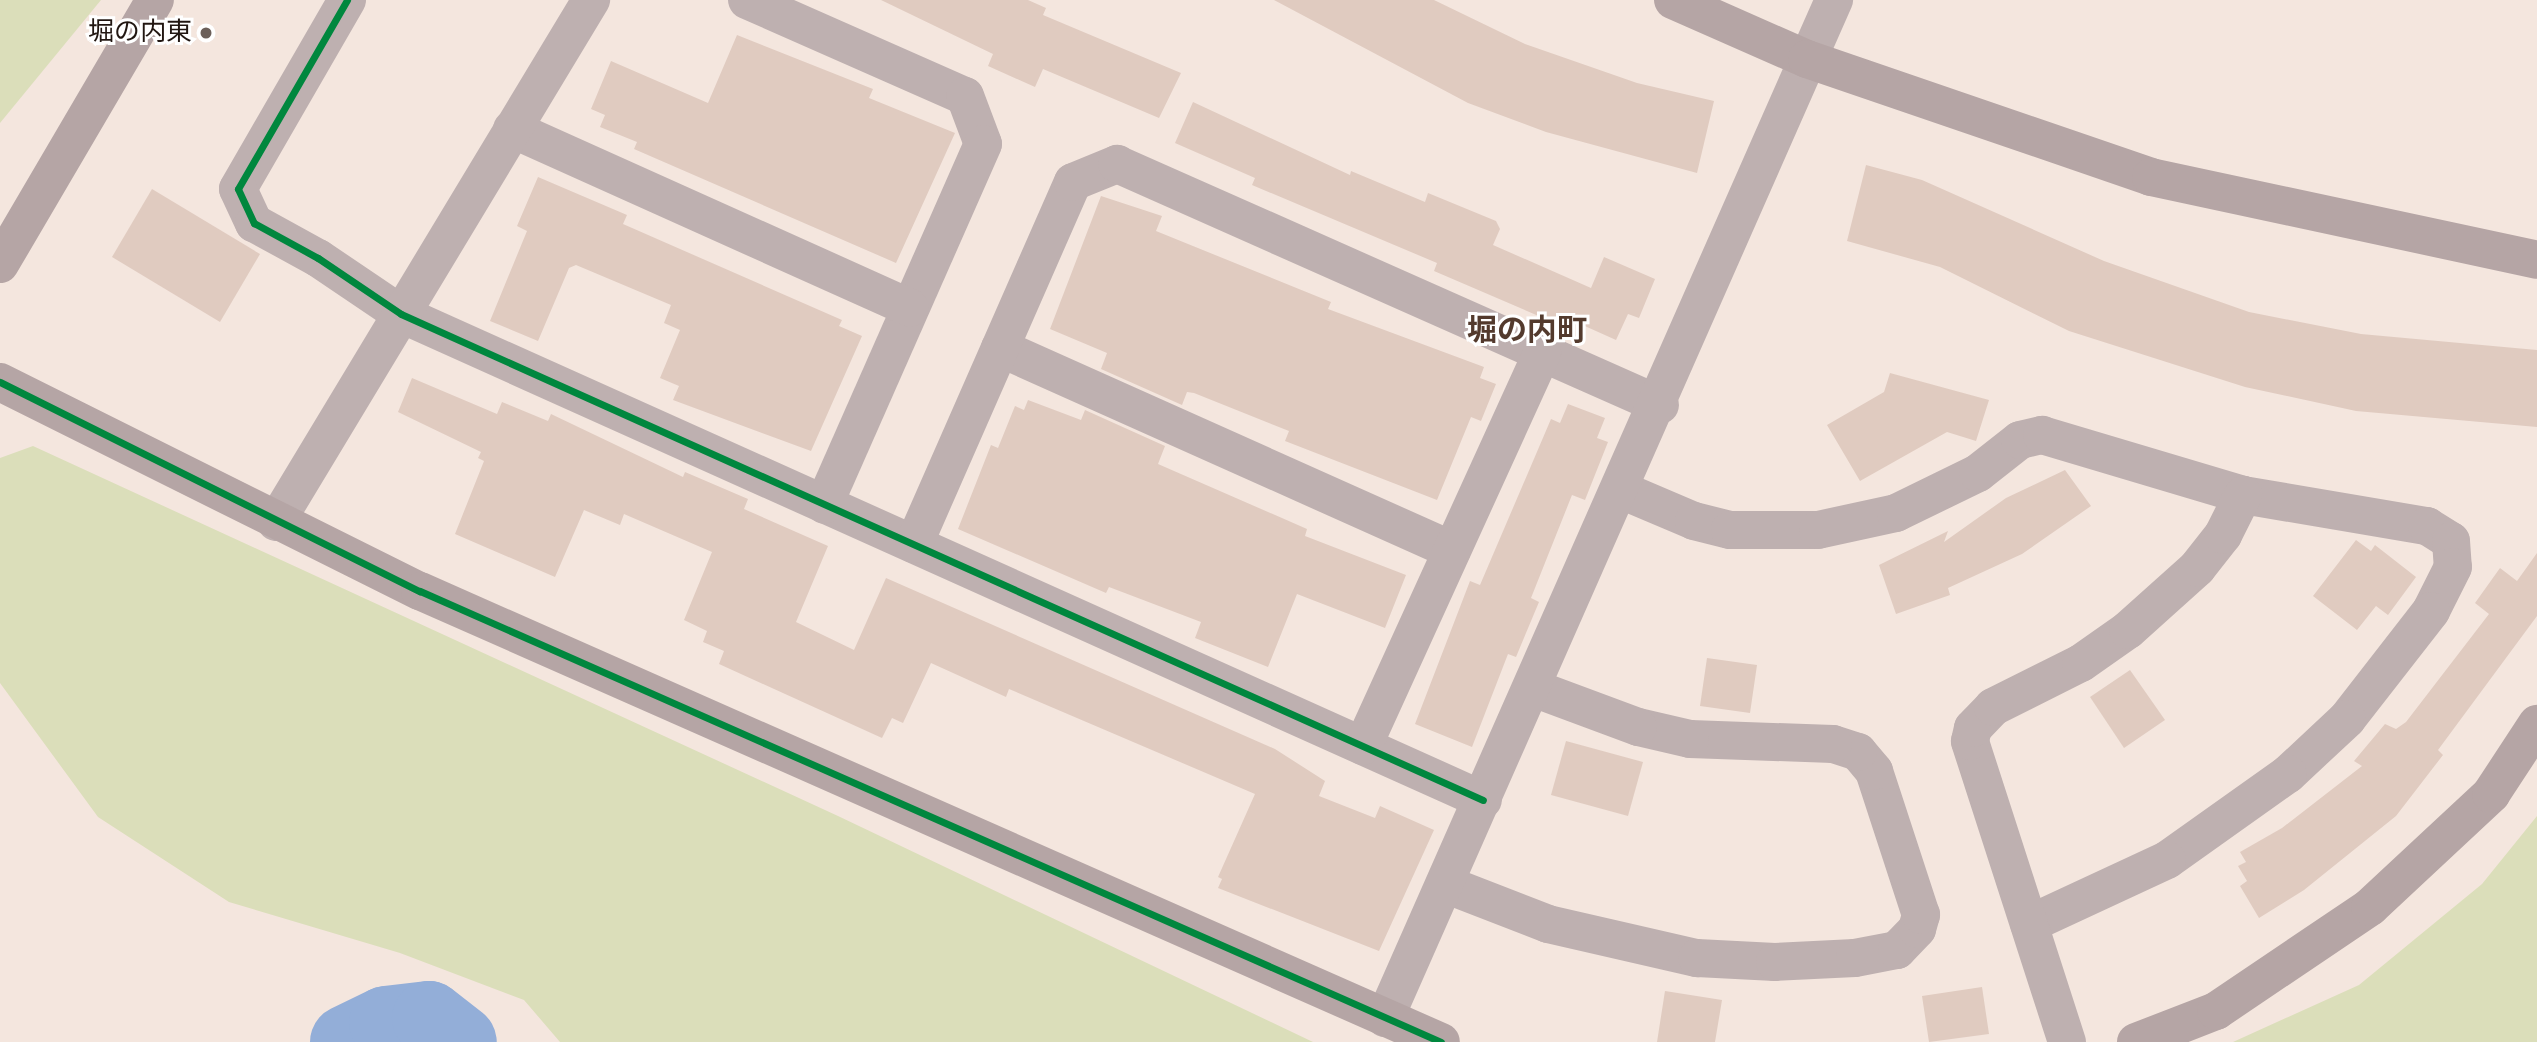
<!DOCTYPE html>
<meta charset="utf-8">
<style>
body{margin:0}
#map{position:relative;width:2537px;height:1042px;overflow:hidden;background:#f4e6de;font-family:"Alegreya Sans","Noto Sans JP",sans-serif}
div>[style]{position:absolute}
.green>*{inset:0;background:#dbdeba}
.river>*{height:74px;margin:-37px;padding:0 37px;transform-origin:37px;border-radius:37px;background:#93aed8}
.building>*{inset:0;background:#e0cbc0}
.street>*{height:38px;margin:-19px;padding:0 19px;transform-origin:19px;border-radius:19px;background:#beb0b0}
.secondary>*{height:38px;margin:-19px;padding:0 19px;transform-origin:19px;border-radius:19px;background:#b5a5a5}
.cycleway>*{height:7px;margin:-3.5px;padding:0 3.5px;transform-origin:3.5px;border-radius:3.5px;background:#00873e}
.dots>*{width:19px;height:19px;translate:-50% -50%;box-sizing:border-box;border:4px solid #fff;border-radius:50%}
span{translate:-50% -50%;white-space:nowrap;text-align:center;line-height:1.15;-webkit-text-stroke:6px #fff;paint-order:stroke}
.poi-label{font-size:26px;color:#211611}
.right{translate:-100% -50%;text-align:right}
.quarter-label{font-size:30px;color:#533a2d;font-weight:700}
</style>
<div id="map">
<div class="green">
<i style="clip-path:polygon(0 0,101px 0,0 123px)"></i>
<i style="clip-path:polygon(33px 446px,838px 816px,1313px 1042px,560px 1042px,524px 1000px,400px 953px,229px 902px,98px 817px,0 683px,0 458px)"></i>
<i style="clip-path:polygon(2537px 816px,2537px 1042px,2233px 1042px,2359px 985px,2482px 884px)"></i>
</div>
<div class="river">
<i style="left:347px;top:1042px;width:43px;rotate:-26deg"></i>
<i style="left:386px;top:1023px;width:43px;rotate:-6.6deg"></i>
<i style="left:429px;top:1018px;width:39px;rotate:38deg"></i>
</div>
<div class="building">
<i style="clip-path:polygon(881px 0,1028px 0,1046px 8px,1043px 15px,1181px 73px,1159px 118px,1043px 69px,1035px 87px,988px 66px,993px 54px)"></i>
<i style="clip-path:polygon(1274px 0,1434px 0,1525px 44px,1637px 83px,1714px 101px,1697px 173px,1546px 132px,1468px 103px)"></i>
<i style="clip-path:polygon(737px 35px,873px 89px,869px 98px,955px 133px,896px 263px,634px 149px,637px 142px,600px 127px,605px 115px,591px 109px,611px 61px,708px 103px)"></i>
<i style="clip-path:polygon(1193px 102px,1350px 175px,1351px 171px,1425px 202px,1428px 193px,1496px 221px,1500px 229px,1493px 245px,1591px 288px,1604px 257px,1655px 279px,1639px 318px,1628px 314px,1616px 340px,1558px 314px,1555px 323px,1434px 271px,1437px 263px,1252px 185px,1255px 178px,1175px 143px)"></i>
<i style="clip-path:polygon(1866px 165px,1922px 180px,2104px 261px,2249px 312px,2361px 334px,2537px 350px,2537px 427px,2356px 411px,2245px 387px,2069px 331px,1940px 267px,1847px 241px)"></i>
<i style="clip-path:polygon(538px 177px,627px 215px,623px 224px,842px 320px,839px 326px,862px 336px,811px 451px,673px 400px,679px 386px,660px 378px,680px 330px,664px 323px,671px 305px,576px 265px,569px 268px,538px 341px,490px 321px,527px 231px,517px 226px)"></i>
<i style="clip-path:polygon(152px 189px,260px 254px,220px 322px,112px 257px)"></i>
<i style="clip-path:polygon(1101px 196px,1162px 216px,1156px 231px,1331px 302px,1328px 309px,1484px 367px,1480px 378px,1496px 384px,1481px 421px,1471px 417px,1437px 500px,1285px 441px,1289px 431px,1194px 393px,1187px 392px,1182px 405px,1101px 369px,1107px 353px,1050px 329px)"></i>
<i style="clip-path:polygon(1890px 373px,1989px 400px,1976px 441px,1947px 432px,1860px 481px,1827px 425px,1884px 392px)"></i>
<i style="clip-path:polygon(412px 378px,497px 414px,502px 402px,548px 421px,551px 414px,683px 477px,685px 472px,748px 499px,744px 509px,828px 546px,796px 622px,854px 650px,886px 578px,1275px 749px,1325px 781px,1319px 796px,1375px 818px,1380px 806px,1434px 830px,1379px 951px,1218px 888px,1222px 879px,1218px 877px,1255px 794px,1009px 689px,1006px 697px,931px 663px,903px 723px,892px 718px,882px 738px,719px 664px,724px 651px,703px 642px,707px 631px,684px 620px,712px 552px,624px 514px,620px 525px,584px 510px,555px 577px,455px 534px,484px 461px,478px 458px,481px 452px,398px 412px)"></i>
<i style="clip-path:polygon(1028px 400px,1081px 420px,1085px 410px,1165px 446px,1158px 464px,1307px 529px,1305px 536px,1406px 575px,1385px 628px,1297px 594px,1268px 667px,1195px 638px,1201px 622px,1109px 587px,1106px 593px,958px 529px,991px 445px,998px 448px,1015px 406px,1024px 410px)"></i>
<i style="clip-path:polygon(1568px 404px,1605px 418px,1597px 438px,1608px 442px,1585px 500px,1572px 495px,1531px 598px,1539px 602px,1516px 657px,1508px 654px,1472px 747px,1415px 724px,1470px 581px,1480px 585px,1551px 419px,1560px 423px)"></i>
<i style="clip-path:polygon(2065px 470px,2091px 506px,2022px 554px,1948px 588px,1950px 595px,1896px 614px,1879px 565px,1948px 531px,1944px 542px,2006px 498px)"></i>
<i style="clip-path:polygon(2356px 540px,2371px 551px,2375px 545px,2416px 577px,2388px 615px,2376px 606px,2357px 630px,2313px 596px)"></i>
<i style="clip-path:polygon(2537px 553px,2537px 616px,2438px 750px,2443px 755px,2396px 816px,2304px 890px,2259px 918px,2240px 886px,2247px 881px,2238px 866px,2246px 862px,2240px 852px,2282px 828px,2362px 766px,2354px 761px,2385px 724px,2396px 729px,2406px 722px,2489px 614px,2475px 603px,2500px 568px,2517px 581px)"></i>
<i style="clip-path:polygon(1707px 658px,1757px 665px,1750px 713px,1700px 706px)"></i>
<i style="clip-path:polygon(2130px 670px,2165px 720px,2124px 748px,2090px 697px)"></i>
<i style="clip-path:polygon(1566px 741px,1643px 762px,1628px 816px,1551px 795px)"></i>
<i style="clip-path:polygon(1982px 987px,1989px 1034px,1929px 1042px,1922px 996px)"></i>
<i style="clip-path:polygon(1665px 991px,1722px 1000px,1715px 1042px,1657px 1042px)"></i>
</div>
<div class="street">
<i style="left:347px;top:0;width:218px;rotate:120deg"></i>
<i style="left:238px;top:189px;width:38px;rotate:65deg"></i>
<i style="left:254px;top:223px;width:73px;rotate:28.7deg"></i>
<i style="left:318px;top:258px;width:100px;rotate:34deg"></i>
<i style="left:401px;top:314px;width:1186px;rotate:24.19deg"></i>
<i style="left:747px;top:0;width:238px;rotate:23.8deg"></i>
<i style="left:965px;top:96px;width:51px;rotate:69.4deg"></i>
<i style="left:983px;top:144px;width:394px;rotate:113.8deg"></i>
<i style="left:512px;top:129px;width:436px;rotate:24.2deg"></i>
<i style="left:1000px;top:348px;width:495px;rotate:24.1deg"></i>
<i style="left:1621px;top:490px;width:79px;rotate:23deg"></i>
<i style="left:1694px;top:521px;width:37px;rotate:14deg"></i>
<i style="left:1730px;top:530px;width:88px"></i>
<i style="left:1818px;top:530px;width:80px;rotate:-12.3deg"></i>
<i style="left:1896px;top:513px;width:91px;rotate:-26deg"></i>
<i style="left:1978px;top:473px;width:53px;rotate:-38.2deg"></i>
<i style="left:2020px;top:440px;width:23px;rotate:-13deg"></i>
<i style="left:2042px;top:435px;width:210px;rotate:16.6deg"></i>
<i style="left:2243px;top:495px;width:187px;rotate:9.6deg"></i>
<i style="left:2427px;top:526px;width:28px;rotate:32deg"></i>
<i style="left:2451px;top:541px;width:26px;rotate:86deg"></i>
<i style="left:2453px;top:567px;width:49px;rotate:116.6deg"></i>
<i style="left:2431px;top:611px;width:137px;rotate:127.9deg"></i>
<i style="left:2347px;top:719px;width:81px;rotate:137deg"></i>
<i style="left:2288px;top:774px;width:148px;rotate:144.6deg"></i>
<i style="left:2167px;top:860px;width:152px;rotate:155.1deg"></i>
<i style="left:276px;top:522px;width:610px;rotate:-58.89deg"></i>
<i style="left:914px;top:544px;width:395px;rotate:-66.3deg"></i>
<i style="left:1073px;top:182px;width:48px;rotate:-22.2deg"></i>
<i style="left:1117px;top:164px;width:594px;rotate:23.93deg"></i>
<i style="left:1363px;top:746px;width:432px;rotate:-65.5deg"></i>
<i style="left:1445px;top:884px;width:110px;rotate:21.2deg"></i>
<i style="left:1548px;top:924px;width:153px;rotate:12.9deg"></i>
<i style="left:1697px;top:958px;width:78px;rotate:2.9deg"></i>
<i style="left:1775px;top:962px;width:80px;rotate:-2.9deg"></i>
<i style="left:1855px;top:958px;width:43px;rotate:-10.8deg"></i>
<i style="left:1897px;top:950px;width:29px;rotate:-46deg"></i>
<i style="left:1917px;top:929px;width:15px;rotate:-74deg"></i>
<i style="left:1921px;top:915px;width:151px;rotate:-108.1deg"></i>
<i style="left:1874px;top:771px;width:25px;rotate:-130deg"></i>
<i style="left:1858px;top:752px;width:26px;rotate:-162deg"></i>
<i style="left:1833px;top:744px;width:143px;rotate:-178deg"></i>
<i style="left:1690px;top:739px;width:53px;rotate:-167deg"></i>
<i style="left:1638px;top:727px;width:112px;rotate:-159.6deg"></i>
<i style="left:1385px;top:1018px;width:1113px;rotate:-66.2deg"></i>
<i style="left:2067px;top:1042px;width:316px;rotate:-107.9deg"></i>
<i style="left:1970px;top:741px;width:13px;rotate:-77deg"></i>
<i style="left:1973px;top:728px;width:29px;rotate:-46deg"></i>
<i style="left:1993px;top:707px;width:98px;rotate:-26.6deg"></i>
<i style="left:2081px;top:663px;width:57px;rotate:-35.1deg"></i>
<i style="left:2128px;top:630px;width:93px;rotate:-41.9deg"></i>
<i style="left:2197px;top:568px;width:42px;rotate:-51.8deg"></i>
<i style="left:2223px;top:535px;width:45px;rotate:-63.4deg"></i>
</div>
<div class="secondary">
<i style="left:1673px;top:0;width:146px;rotate:23.8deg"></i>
<i style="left:1807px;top:59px;width:364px;rotate:18.9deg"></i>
<i style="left:2151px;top:177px;width:395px;rotate:12.1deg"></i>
<i style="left:0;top:264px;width:306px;rotate:-59.6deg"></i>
<i style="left:0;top:382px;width:469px;rotate:26.5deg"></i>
<i style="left:420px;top:591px;width:1116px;rotate:23.83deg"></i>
<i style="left:2136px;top:1042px;width:86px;rotate:-21.2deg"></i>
<i style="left:2216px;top:1011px;width:186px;rotate:-34deg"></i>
<i style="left:2370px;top:907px;width:166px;rotate:-43deg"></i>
<i style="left:2491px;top:794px;width:84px;rotate:-56.7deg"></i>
</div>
<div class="cycleway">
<i style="left:347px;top:0;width:218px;rotate:120deg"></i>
<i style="left:238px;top:189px;width:38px;rotate:65deg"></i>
<i style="left:254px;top:223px;width:73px;rotate:28.7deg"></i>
<i style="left:318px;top:258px;width:100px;rotate:34deg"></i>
<i style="left:401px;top:314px;width:1186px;rotate:24.19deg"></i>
<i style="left:0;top:382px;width:469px;rotate:26.5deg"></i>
<i style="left:420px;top:591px;width:1116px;rotate:23.83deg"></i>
</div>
<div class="dots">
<i style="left:206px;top:33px;background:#6b5f59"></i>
</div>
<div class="poi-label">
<span class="right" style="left:192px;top:33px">堀の内東</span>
</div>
<div class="quarter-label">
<span style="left:1527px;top:331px">堀の内町</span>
</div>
</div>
